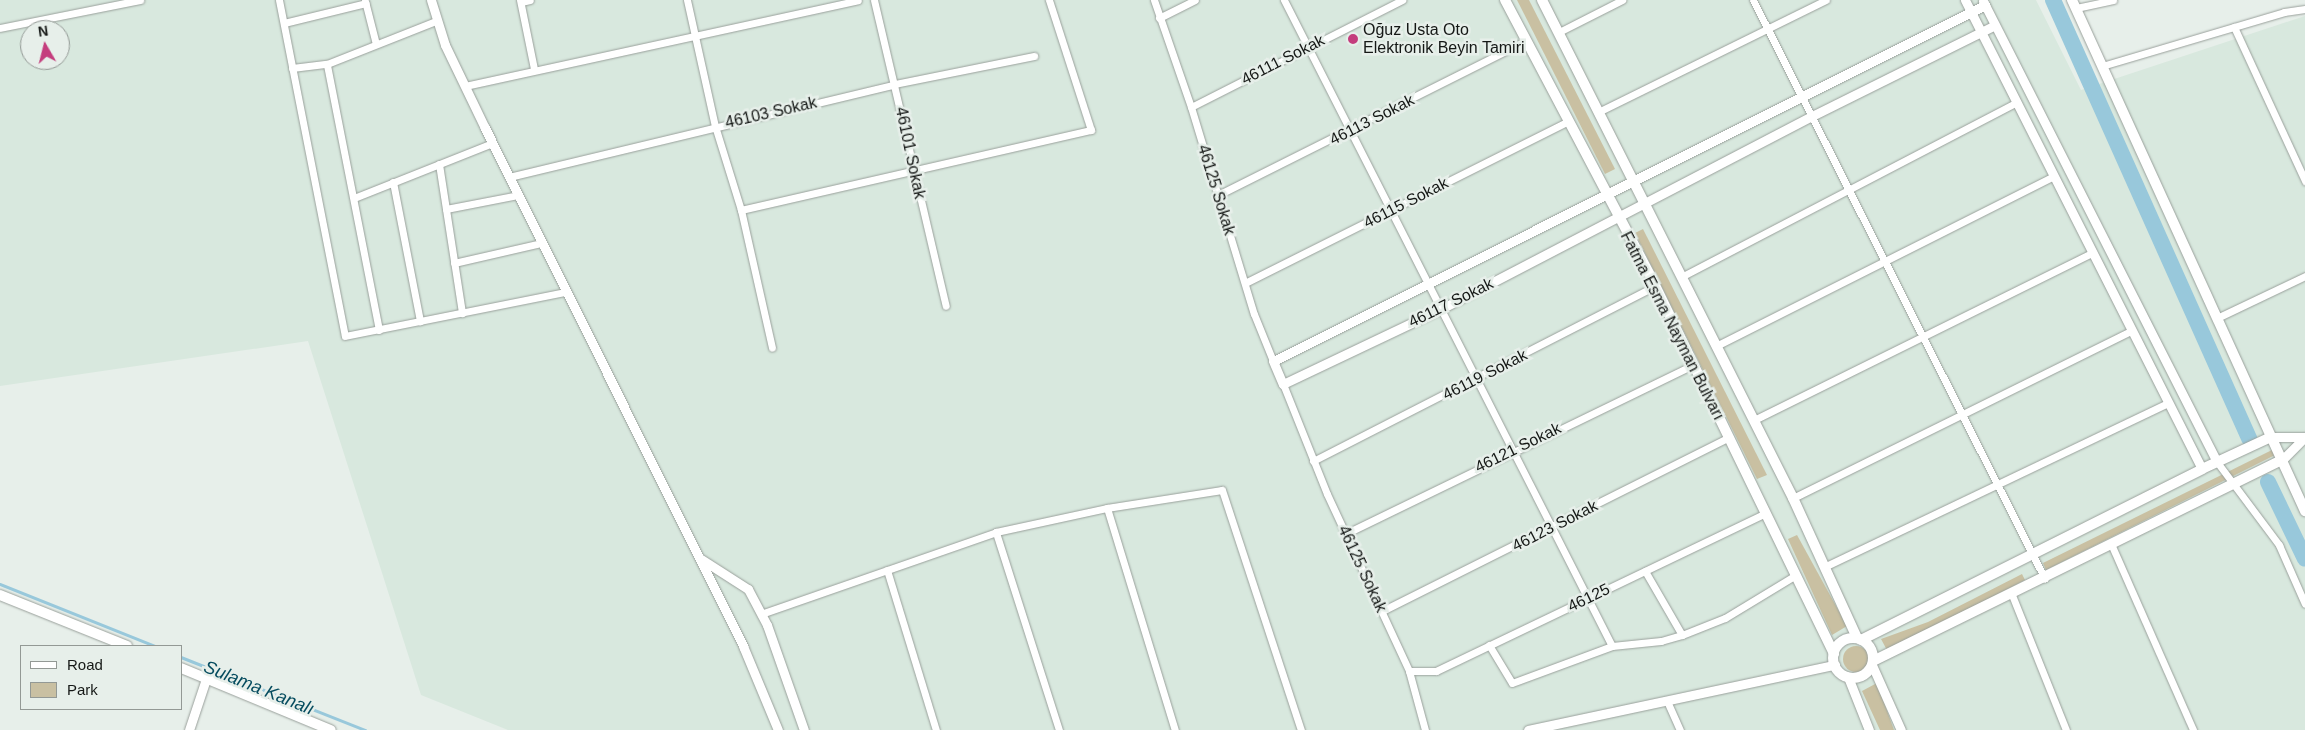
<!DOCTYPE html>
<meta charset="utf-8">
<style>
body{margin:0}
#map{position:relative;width:2305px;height:730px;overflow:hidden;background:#e7efea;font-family:Arial,sans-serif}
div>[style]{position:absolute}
.built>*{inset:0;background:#d8e8de}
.green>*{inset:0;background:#c9c0a2}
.round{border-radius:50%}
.stream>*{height:2.5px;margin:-1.25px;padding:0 1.25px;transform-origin:1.25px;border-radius:1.25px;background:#98c8db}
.river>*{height:16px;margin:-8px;padding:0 8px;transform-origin:8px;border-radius:8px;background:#98c8db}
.roads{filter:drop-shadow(0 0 1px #99a09b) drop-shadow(0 0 1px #99a09b)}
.minor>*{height:7px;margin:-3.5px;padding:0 3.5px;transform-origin:3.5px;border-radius:3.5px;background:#fff}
.tertiary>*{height:9px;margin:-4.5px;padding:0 4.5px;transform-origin:4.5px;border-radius:4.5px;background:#fff}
.secondary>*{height:10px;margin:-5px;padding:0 5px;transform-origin:5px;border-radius:5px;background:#fff}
.secondary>.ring{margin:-5px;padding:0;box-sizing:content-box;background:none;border:10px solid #fff;border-radius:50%}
.dots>*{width:14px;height:14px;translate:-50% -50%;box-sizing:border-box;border:2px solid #e7efea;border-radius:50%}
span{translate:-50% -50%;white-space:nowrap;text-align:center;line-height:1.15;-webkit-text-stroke:5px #e7efea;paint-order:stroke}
.poi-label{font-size:16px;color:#151816}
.left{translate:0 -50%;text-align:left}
.street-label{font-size:16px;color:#151816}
.water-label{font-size:18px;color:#064c5f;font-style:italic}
.legend{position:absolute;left:20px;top:645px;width:162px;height:65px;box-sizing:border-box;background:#e7efea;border:1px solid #939995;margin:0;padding:6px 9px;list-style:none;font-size:15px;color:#151816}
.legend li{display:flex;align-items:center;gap:10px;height:25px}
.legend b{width:25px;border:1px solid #939995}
.north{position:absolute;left:20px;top:20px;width:50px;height:50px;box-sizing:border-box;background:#e7efea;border:1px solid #939995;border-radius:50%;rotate:352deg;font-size:14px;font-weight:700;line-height:20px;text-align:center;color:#151816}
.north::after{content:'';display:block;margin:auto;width:18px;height:22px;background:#c43d7d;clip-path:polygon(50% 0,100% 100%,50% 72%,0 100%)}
</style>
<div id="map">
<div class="built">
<i style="clip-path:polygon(evenodd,0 0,2036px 0,2081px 90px,2305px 16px,2305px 730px,508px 730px,421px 695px,308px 341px,0 386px,0 0,30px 30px,60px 30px,60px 60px,30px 60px,30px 30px)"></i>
</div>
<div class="green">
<i style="clip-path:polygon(1517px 0,1529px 0,1615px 169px,1605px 174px)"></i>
<i style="clip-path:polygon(1643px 229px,1767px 475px,1757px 479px,1635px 233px)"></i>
<i style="clip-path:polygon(2272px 450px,2275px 455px,2046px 570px,2043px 563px)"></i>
<i style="clip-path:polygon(1797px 535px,1847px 626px,1832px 635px,1788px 539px)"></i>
<i style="clip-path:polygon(2022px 574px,2025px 580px,1888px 652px,1881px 639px,1928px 622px)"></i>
<i class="round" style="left:1843px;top:646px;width:26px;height:26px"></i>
<i style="clip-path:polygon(1877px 683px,1894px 730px,1880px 730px,1862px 691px)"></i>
</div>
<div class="stream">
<i style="left:0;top:584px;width:167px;rotate:21.8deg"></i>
<i style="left:181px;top:657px;width:198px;rotate:21.6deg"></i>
</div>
<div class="river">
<i style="left:2053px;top:0;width:481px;rotate:65.9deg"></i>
<i style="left:2268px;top:482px;width:85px;rotate:64.3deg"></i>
</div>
<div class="roads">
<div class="minor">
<i style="left:279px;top:0;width:342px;rotate:78.9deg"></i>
<i style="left:345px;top:336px;width:224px;rotate:-11.3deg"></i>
<i style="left:520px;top:0;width:70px;rotate:78.5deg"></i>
<i style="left:687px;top:0;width:129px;rotate:77.5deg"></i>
<i style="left:715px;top:126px;width:88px;rotate:72.8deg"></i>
<i style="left:741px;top:210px;width:141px;rotate:77.3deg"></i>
<i style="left:874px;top:0;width:314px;rotate:76.8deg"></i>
<i style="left:1154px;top:0;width:113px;rotate:70.9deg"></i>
<i style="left:1191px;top:107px;width:216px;rotate:73.1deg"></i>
<i style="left:1254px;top:314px;width:51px;rotate:68deg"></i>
<i style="left:1284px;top:0;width:724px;rotate:63.08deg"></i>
<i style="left:1612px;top:646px;width:49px;rotate:-5.8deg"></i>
<i style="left:1661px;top:641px;width:22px;rotate:-16deg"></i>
<i style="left:1682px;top:635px;width:46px;rotate:-21.6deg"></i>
<i style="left:1725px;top:618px;width:81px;rotate:-31.3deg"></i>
<i style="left:1753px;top:0;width:648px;rotate:63.24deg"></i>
<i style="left:365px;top:1px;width:44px;rotate:75.7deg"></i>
<i style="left:521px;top:2px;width:9px;rotate:-13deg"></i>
<i style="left:2076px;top:8px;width:38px;rotate:-12deg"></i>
<i style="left:1159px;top:18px;width:40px;rotate:-26.6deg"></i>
<i style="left:284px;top:23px;width:84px;rotate:-13.7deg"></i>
<i style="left:2234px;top:27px;width:170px;rotate:65.2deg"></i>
<i style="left:0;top:28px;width:143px;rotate:-11.3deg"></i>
<i style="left:1559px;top:32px;width:71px;rotate:-26.9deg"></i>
<i style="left:2102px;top:66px;width:190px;rotate:-16.5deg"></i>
<i style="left:2284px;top:12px;width:21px;rotate:-8deg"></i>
<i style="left:292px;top:68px;width:35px;rotate:-7deg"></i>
<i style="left:465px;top:86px;width:402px;rotate:-12.3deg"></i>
<i style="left:1191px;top:107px;width:237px;rotate:-26.9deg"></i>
<i style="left:1598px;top:112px;width:254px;rotate:-26.2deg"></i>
<i style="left:439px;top:164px;width:151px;rotate:81.2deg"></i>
<i style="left:509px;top:177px;width:397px;rotate:-13.5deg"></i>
<i style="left:895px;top:84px;width:142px;rotate:-11.4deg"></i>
<i style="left:393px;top:182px;width:142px;rotate:79deg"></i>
<i style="left:1216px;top:196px;width:347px;rotate:-26.6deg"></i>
<i style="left:354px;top:198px;width:149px;rotate:-21.7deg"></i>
<i style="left:446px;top:209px;width:73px;rotate:-11deg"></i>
<i style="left:741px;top:210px;width:359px;rotate:-12.9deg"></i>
<i style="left:1091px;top:130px;width:137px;rotate:-107.9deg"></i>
<i style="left:454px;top:263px;width:89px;rotate:-12.9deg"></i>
<i style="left:1681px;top:277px;width:379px;rotate:-27.5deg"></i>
<i style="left:1245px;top:283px;width:360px;rotate:-26.6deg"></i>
<i style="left:2217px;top:318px;width:98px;rotate:-25.5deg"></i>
<i style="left:379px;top:330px;width:271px;rotate:-101.1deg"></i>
<i style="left:327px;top:64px;width:119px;rotate:-21.6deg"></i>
<i style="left:1716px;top:346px;width:378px;rotate:-26.7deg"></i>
<i style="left:1283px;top:384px;width:118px;rotate:68.2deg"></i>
<i style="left:1327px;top:494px;width:195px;rotate:65.1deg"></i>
<i style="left:1409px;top:671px;width:61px;rotate:74.8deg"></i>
<i style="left:1754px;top:420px;width:377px;rotate:-26.3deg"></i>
<i style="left:1313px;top:461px;width:384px;rotate:-27.1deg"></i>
<i style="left:2217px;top:462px;width:104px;rotate:53.2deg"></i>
<i style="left:2279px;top:545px;width:64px;rotate:66.2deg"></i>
<i style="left:1793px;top:498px;width:377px;rotate:-26.3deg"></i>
<i style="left:1107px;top:508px;width:116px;rotate:-8.9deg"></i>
<i style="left:1222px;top:490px;width:253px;rotate:71.8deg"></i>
<i style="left:1345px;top:534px;width:387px;rotate:-25.9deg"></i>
<i style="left:2112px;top:546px;width:201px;rotate:66.2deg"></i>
<i style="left:1824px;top:567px;width:381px;rotate:-25.5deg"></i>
<i style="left:887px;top:570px;width:167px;rotate:73deg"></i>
<i style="left:1645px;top:571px;width:74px;rotate:60deg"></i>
<i style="left:2012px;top:595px;width:145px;rotate:68.2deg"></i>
<i style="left:1382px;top:611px;width:386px;rotate:-26.6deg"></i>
<i style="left:761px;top:614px;width:249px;rotate:-19.2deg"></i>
<i style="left:1489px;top:645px;width:44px;rotate:58.8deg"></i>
<i style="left:1512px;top:683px;width:107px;rotate:-20.3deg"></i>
<i style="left:1409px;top:671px;width:27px"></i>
<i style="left:1436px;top:671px;width:366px;rotate:-25.6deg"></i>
<i style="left:1667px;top:701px;width:32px;rotate:66deg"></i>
<i style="left:1059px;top:730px;width:208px;rotate:-107.7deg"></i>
<i style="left:996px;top:532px;width:114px;rotate:-12.2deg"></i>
<i style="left:1107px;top:508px;width:232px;rotate:73deg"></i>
</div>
<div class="tertiary">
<i style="left:431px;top:0;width:47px;rotate:72.7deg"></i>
<i style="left:445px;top:45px;width:92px;rotate:64.3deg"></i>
<i style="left:485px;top:128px;width:579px;rotate:63.52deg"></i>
<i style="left:743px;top:646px;width:91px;rotate:67.4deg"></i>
<i style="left:1965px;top:0;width:525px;rotate:63.19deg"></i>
<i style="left:1983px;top:1px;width:517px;rotate:63.09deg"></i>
<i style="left:1985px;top:5px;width:796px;rotate:153.43deg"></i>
<i style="left:1273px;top:361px;width:25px;rotate:67deg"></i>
<i style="left:1283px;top:384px;width:175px;rotate:-25.4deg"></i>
<i style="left:1441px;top:309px;width:418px;rotate:-27.5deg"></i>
<i style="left:1812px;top:116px;width:204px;rotate:-26.4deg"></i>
<i style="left:2271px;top:437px;width:34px"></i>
<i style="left:2282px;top:460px;width:33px;rotate:-45deg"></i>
<i style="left:701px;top:559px;width:56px;rotate:32.6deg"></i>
<i style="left:748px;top:589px;width:41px;rotate:62.2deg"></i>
<i style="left:767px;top:625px;width:111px;rotate:70.6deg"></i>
<i style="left:1872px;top:665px;width:71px;rotate:66deg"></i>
<i style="left:1848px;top:677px;width:57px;rotate:68.4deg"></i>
<i style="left:189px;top:730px;width:54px;rotate:-71.6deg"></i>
<i style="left:1528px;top:730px;width:314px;rotate:-12deg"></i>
</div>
<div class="secondary">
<i style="left:1505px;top:0;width:313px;rotate:62.2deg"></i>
<i style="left:1651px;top:277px;width:419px;rotate:64.1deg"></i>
<i style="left:1542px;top:0;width:558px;rotate:63.25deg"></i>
<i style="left:1793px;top:498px;width:154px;rotate:65.4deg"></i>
<i style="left:2072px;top:0;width:562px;rotate:65.49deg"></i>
<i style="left:0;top:595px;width:137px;rotate:21.9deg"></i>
<i class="ring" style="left:1833px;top:638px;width:30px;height:30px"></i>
<i style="left:1861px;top:640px;width:381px;rotate:-26.6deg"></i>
<i style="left:2202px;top:469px;width:76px;rotate:-24.9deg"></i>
<i style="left:1873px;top:661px;width:456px;rotate:-26.2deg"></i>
<i style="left:181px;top:668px;width:162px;rotate:22.5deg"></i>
</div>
</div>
<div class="dots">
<i style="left:1353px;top:39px;background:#c43d7d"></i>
</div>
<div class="poi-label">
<span class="left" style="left:1363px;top:39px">Oğuz Usta Oto<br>Elektronik Beyin Tamiri</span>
</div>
<div class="street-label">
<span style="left:1283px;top:60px;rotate:-27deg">46111 Sokak</span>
<span style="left:771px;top:113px;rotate:-13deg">46103 Sokak</span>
<span style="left:1372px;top:120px;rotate:-27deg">46113 Sokak</span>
<span style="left:910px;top:153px;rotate:78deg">46101 Sokak</span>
<span style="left:1216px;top:190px;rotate:73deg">46125 Sokak</span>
<span style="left:1406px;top:203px;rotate:-27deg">46115 Sokak</span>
<span style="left:1451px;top:303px;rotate:-26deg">46117 Sokak</span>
<span style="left:1672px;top:326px;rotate:63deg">Fatma Esma Nayman Bulvarı</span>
<span style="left:1485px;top:375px;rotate:-27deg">46119 Sokak</span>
<span style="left:1518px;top:448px;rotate:-26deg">46121 Sokak</span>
<span style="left:1555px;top:526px;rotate:-27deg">46123 Sokak</span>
<span style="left:1362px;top:569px;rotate:65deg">46125 Sokak</span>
<span style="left:1589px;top:598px;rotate:-26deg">46125</span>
</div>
<div class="water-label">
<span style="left:259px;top:688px;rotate:22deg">Sulama Kanalı</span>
</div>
<ul class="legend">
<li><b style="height:6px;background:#fff"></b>Road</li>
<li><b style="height:14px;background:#c9c0a2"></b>Park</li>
</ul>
<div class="north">N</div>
</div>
